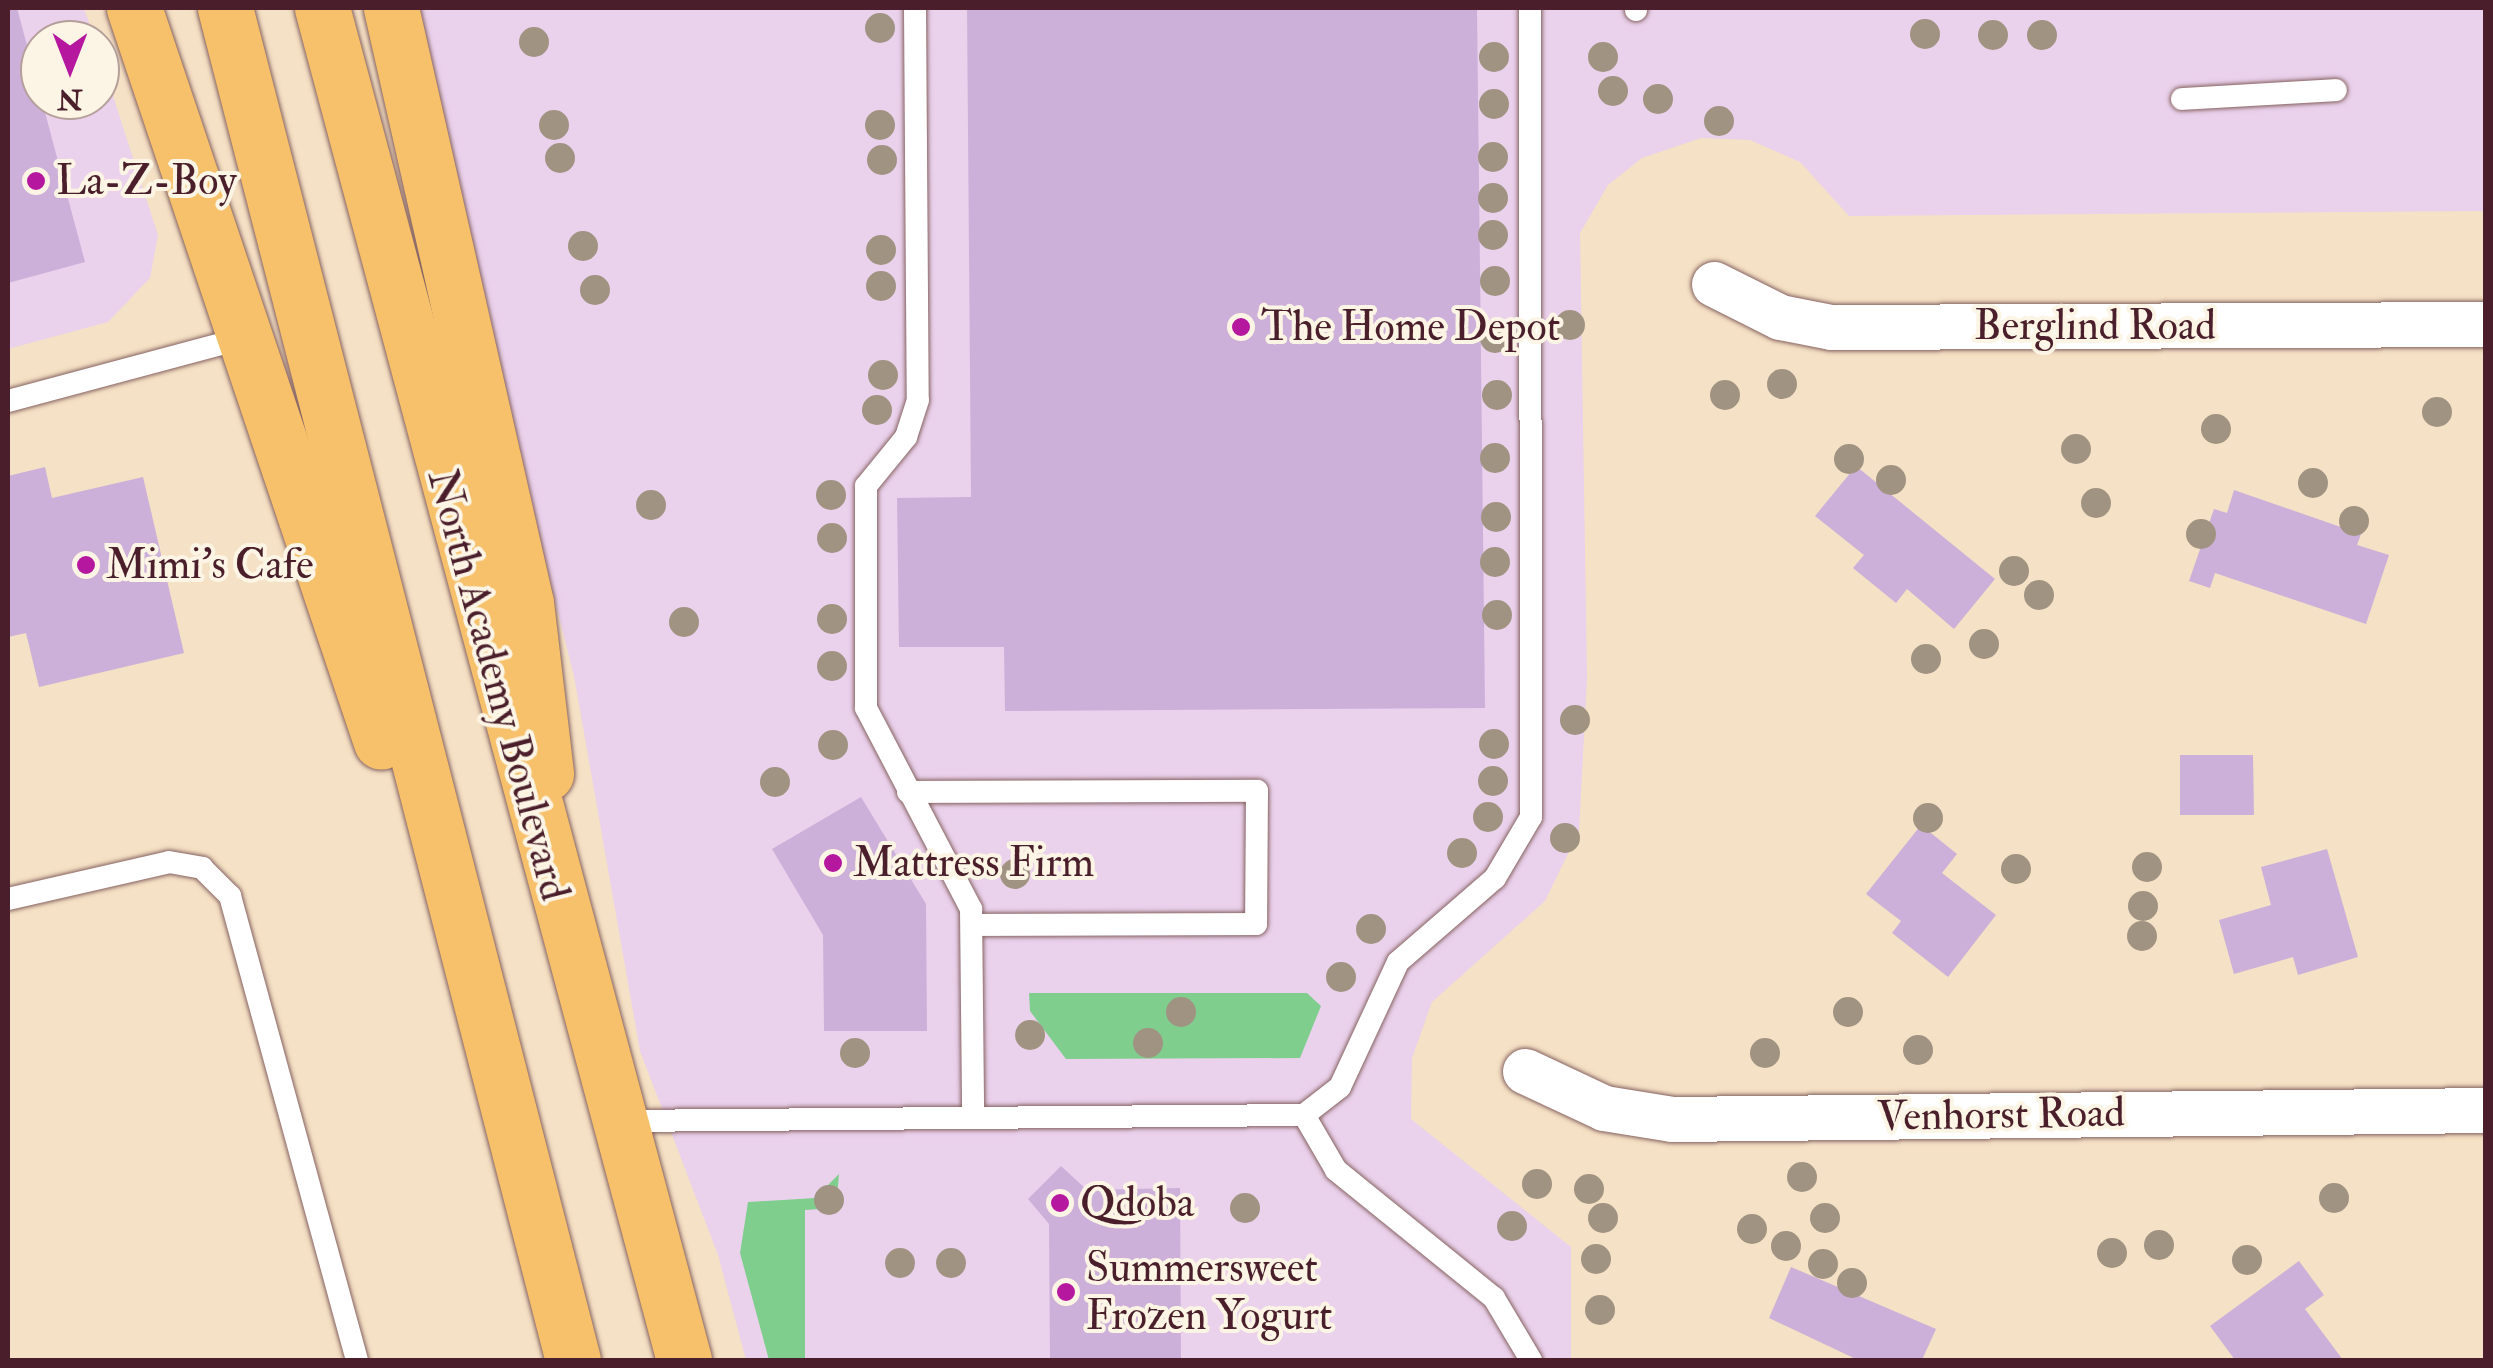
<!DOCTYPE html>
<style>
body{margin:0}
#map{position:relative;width:2493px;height:1368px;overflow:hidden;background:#f5e1c5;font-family:"IM FELL Double Pica",serif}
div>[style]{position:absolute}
.built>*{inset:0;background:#ead1ec}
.green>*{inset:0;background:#80ce8e}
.building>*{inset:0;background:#ccb0d9}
.roads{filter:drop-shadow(0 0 2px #866361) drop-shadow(0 0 2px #866361)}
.lane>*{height:22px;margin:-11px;padding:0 11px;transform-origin:11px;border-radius:11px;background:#fff}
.street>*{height:45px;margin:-22.5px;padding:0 22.5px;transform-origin:22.5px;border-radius:22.5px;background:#fff}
.highway>*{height:55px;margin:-27.5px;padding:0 27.5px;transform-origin:27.5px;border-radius:27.5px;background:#f7c06b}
.trees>*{width:30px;height:30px;margin:-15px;border-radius:50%;background:#a09381}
.dots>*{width:28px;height:28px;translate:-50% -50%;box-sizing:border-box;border:5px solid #fcf5e5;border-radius:50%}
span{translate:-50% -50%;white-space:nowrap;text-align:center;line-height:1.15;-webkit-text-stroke:8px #fcf5e5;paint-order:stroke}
.poi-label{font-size:42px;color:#4a1f2b}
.left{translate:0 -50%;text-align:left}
.street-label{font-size:42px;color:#4a1f2b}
.frame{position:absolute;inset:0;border:10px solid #4a1f2b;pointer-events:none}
.north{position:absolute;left:20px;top:20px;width:100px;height:100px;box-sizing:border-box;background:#fcf5e5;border:2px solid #b59f9b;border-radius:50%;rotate:180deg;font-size:28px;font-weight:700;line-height:40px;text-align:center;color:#4a1f2b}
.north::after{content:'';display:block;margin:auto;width:35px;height:45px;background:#b5179e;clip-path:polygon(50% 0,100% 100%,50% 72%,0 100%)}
</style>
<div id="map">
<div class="built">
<i style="clip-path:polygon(8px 8px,84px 8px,95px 40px,40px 40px,40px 100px,100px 100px,100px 56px,158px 235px,150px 278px,108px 322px,8px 349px)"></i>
<i style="clip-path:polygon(405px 8px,2485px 8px,2485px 211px,1849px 216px,1800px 162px,1750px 140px,1701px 138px,1642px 158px,1608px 185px,1580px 233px,1587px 679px,1579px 831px,1545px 901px,1432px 1002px,1412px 1058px,1411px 1119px,1571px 1247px,1571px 1360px,746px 1360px,718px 1255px,640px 1051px,574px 676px)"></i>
</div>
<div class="green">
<i style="clip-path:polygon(1029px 993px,1307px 993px,1321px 1006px,1300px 1058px,1066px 1059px,1030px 1011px)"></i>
<i style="clip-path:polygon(839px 1174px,836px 1208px,805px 1210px,805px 1360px,769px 1360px,740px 1253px,748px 1202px,815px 1198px)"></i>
</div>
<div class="building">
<i style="clip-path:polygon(8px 8px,17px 8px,85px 262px,8px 283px)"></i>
<i style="clip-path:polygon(967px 8px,1477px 8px,1485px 708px,1005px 711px,1004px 647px,899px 647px,897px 498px,971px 497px)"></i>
<i style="clip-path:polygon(1856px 466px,1995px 579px,1954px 629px,1907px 589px,1896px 603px,1853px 568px,1864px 555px,1815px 516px)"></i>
<i style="clip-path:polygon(45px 467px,52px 498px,143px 477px,184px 653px,39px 687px,26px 633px,8px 637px,8px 476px)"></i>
<i style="clip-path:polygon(2234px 490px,2361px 534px,2357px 545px,2389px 555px,2366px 624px,2215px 573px,2210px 588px,2189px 581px,2214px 509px,2227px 513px)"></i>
<i style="clip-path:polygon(2180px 755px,2253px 755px,2254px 815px,2180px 815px)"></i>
<i style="clip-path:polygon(861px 797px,926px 904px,927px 1031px,824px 1031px,823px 935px,772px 849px)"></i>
<i style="clip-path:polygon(1921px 825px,1957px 854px,1942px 873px,1996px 915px,1948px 977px,1892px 933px,1901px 921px,1866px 894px)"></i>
<i style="clip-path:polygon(2327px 849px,2358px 957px,2298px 975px,2293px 957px,2234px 974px,2219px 920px,2271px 905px,2261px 867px)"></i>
<i style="clip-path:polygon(1061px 1166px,1087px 1190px,1180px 1188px,1181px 1360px,1050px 1360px,1049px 1224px,1028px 1199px)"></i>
<i style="clip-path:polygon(2299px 1261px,2324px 1295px,2305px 1309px,2343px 1360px,2235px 1360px,2210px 1326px)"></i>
<i style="clip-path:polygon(1791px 1267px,1936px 1329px,1922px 1360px,1858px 1360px,1769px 1318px)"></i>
</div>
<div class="roads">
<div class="lane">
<i style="left:915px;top:8px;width:392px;rotate:89.6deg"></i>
<i style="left:918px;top:400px;width:39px;rotate:108deg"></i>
<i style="left:906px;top:437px;width:63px;rotate:129.2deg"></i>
<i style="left:866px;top:486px;width:222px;rotate:90deg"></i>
<i style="left:866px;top:708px;width:227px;rotate:62.4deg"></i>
<i style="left:971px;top:909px;width:206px;rotate:89.4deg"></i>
<i style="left:1530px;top:8px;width:809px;rotate:89.93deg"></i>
<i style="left:1531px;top:817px;width:71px;rotate:120.5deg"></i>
<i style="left:1495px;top:878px;width:128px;rotate:139.1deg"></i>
<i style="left:1398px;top:962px;width:138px;rotate:114.9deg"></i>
<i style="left:1340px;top:1087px;width:46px;rotate:142.1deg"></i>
<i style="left:1304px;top:1115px;width:64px;rotate:59.8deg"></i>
<i style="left:1336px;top:1170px;width:203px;rotate:39deg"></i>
<i style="left:1494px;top:1298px;width:72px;rotate:59.2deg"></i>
<i style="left:1636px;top:8px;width:2px;rotate:90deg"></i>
<i style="left:2182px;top:99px;width:154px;rotate:-3.3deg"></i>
<i style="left:8px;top:401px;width:240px;rotate:-15deg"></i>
<i style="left:908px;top:792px;width:349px;rotate:-0.2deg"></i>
<i style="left:1257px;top:791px;width:133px;rotate:90.4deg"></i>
<i style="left:1256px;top:924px;width:283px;rotate:179.8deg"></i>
<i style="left:8px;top:899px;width:165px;rotate:-12.9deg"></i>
<i style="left:169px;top:862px;width:34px;rotate:10deg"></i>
<i style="left:202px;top:868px;width:40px;rotate:45deg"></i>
<i style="left:230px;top:896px;width:481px;rotate:74.7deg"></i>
<i style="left:618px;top:1121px;width:686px;rotate:-0.5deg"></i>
</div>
<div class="street">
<i style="left:1714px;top:284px;width:74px;rotate:26.6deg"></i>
<i style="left:1780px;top:317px;width:52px;rotate:11.1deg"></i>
<i style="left:1831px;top:327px;width:655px;rotate:-0.26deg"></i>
<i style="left:1525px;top:1071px;width:87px;rotate:25.1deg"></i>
<i style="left:1604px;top:1108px;width:69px;rotate:9.2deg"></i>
<i style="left:1672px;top:1119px;width:814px;rotate:-0.63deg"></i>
</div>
<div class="highway">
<i style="left:134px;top:8px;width:774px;rotate:71.4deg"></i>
<i style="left:225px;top:8px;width:1396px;rotate:75.57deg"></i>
<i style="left:322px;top:8px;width:1400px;rotate:75.01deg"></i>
<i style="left:391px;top:8px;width:610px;rotate:77.22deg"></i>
<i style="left:526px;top:603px;width:172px;rotate:83.3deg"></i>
</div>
</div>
<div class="trees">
<i style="left:880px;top:28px"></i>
<i style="left:1925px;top:34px"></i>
<i style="left:1993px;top:35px"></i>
<i style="left:2042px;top:35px"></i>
<i style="left:534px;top:42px"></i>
<i style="left:1494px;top:57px"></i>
<i style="left:1603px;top:57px"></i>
<i style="left:1613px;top:91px"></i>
<i style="left:1658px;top:99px"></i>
<i style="left:1494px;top:104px"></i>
<i style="left:1719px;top:121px"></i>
<i style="left:554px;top:125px"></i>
<i style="left:880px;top:125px"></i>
<i style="left:1493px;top:157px"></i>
<i style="left:560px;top:158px"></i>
<i style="left:882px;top:160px"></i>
<i style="left:1493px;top:198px"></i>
<i style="left:1493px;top:235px"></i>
<i style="left:583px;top:246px"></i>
<i style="left:881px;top:250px"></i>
<i style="left:1495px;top:281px"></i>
<i style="left:881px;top:286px"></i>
<i style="left:595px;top:290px"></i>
<i style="left:1570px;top:325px"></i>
<i style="left:1495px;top:338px"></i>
<i style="left:883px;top:375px"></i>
<i style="left:1782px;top:384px"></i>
<i style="left:1497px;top:395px"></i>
<i style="left:1725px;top:395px"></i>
<i style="left:877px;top:410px"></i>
<i style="left:2437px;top:412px"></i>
<i style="left:2216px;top:429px"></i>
<i style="left:2076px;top:449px"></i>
<i style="left:1495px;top:458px"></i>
<i style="left:1849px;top:459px"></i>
<i style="left:1891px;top:480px"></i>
<i style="left:2313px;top:483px"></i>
<i style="left:831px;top:495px"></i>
<i style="left:2096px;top:503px"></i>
<i style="left:651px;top:505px"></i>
<i style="left:1496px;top:517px"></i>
<i style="left:2354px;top:521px"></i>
<i style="left:2201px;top:534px"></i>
<i style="left:832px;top:538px"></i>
<i style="left:1495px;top:562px"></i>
<i style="left:2014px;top:571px"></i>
<i style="left:2039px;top:595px"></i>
<i style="left:1497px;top:615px"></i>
<i style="left:832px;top:619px"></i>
<i style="left:684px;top:622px"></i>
<i style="left:1984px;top:644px"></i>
<i style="left:1926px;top:659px"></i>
<i style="left:832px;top:666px"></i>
<i style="left:1575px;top:720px"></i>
<i style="left:1494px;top:744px"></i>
<i style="left:833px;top:745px"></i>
<i style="left:1493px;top:781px"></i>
<i style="left:775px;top:782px"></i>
<i style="left:1488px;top:817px"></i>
<i style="left:1928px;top:818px"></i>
<i style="left:1565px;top:838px"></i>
<i style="left:1462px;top:853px"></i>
<i style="left:2147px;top:867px"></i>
<i style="left:2016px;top:869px"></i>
<i style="left:1015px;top:874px"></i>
<i style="left:2143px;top:906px"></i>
<i style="left:1371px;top:929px"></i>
<i style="left:2142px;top:936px"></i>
<i style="left:1341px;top:977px"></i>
<i style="left:1181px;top:1012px"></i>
<i style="left:1848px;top:1012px"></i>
<i style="left:1030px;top:1035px"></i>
<i style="left:1148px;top:1043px"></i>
<i style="left:1918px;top:1050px"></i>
<i style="left:855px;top:1053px"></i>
<i style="left:1765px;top:1053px"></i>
<i style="left:1802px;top:1177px"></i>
<i style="left:1537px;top:1184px"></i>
<i style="left:1589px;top:1189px"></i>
<i style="left:2334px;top:1198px"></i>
<i style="left:829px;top:1200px"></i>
<i style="left:1245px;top:1208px"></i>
<i style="left:1603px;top:1218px"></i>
<i style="left:1825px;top:1218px"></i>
<i style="left:1512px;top:1226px"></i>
<i style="left:1752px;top:1229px"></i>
<i style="left:2159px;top:1245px"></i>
<i style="left:1786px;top:1246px"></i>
<i style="left:2112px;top:1253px"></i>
<i style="left:1596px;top:1259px"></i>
<i style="left:2247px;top:1260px"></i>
<i style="left:900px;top:1263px"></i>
<i style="left:951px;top:1263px"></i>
<i style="left:1823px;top:1264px"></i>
<i style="left:1852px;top:1283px"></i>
<i style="left:1600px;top:1310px"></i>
</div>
<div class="dots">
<i style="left:36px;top:181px;background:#b5179e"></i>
<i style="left:1241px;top:327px;background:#b5179e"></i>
<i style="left:86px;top:565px;background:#b5179e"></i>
<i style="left:833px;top:863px;background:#b5179e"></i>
<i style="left:1060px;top:1203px;background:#b5179e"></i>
<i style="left:1066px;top:1292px;background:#b5179e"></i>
</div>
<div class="poi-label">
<span class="left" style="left:56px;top:181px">La-Z-Boy</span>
<span class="left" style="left:1261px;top:327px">The Home Depot</span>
<span class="left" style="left:106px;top:565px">Mimi's Cafe</span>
<span class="left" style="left:853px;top:863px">Mattress Firm</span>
<span class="left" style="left:1080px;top:1203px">Qdoba</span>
<span class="left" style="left:1086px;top:1292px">Summersweet<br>Frozen Yogurt</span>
</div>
<div class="street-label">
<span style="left:2095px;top:326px">Berglind Road</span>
<span style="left:498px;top:685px;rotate:75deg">North Academy Boulevard</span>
<span style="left:2001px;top:1115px;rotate:-1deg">Venhorst Road</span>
</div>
<div class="frame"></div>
<div class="north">N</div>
</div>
